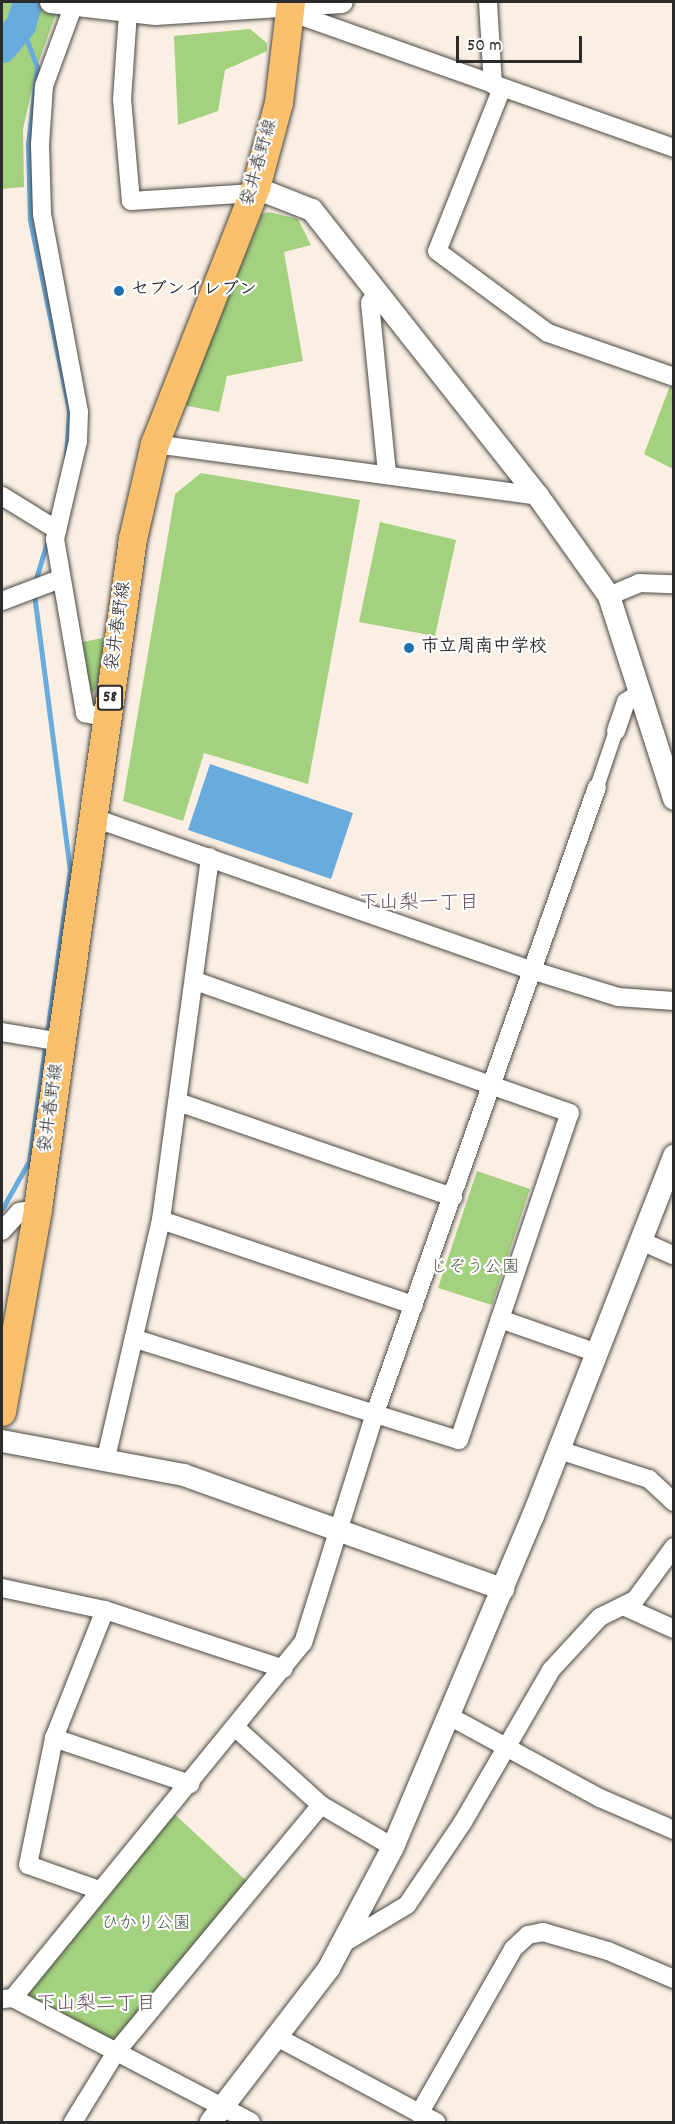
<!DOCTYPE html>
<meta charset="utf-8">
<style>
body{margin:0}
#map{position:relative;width:675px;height:2124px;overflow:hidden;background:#faefe2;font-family:Dekko,"Klee One",sans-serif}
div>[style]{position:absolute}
.green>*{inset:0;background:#a3d17f}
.water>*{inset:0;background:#6aabdd}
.stream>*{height:5px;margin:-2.5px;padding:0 2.5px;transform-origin:2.5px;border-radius:2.5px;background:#6aabdd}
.river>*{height:30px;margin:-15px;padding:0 15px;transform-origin:15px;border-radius:15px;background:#6aabdd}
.roads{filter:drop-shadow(0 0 2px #4a4846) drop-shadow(0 0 2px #4a4846)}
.pedestrian>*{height:14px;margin:-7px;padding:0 7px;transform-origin:7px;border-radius:7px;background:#fff}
.minor>*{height:18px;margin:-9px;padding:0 9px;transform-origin:9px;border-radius:9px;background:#fff}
.tertiary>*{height:22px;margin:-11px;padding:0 11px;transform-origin:11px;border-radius:11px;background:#fff}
.primary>*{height:28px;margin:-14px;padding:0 14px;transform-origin:14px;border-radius:14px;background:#f8bf6c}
.dots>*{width:16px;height:16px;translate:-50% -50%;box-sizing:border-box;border:3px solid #fff;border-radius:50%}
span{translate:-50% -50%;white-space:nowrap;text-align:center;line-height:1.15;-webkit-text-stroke:4.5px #fff;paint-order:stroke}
.shield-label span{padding:2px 4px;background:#fff;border:2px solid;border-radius:4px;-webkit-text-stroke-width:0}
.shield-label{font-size:16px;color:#2b2b2b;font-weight:700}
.street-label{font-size:18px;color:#2b2b2b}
.poi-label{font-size:18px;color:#2b2b2b;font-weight:700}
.left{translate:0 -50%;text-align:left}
.park-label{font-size:18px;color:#4f5d44}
.neighbourhood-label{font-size:20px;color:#69505f}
.frame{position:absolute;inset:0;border:3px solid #2b2b2b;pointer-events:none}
.scale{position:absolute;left:456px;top:36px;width:126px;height:27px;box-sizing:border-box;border:3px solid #2b2b2b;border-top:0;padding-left:8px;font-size:18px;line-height:21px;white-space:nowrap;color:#2b2b2b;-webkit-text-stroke:4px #fff;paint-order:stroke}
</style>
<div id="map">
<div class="green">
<i style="clip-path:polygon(2px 2px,60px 2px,37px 67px,23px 129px,24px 187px,2px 189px)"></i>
<i style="clip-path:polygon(250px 29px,267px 43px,267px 51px,225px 70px,218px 111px,178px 125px,174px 36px)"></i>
<i style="clip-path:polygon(269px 212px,298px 219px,311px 245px,284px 252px,303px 361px,227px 376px,219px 412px,183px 405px,262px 214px)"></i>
<i style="clip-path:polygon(670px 386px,674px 387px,673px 469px,644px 454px)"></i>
<i style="clip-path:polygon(201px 473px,360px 500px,308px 784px,204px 753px,183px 821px,123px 801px,175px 494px)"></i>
<i style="clip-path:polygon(380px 522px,456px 540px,435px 636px,359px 622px)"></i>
<i style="clip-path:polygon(108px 637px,97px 688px,88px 697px,77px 643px)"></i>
<i style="clip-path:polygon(477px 1171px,530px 1189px,492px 1305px,438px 1288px)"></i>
<i style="clip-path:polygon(169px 1809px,253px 1887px,116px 2052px,13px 1998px)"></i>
</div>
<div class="water">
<i style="clip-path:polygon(210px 764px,353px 813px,331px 879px,188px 830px)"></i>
</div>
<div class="stream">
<i style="left:21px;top:25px;width:45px;rotate:69.1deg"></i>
<i style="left:37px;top:67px;width:79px;rotate:96.6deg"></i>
<i style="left:28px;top:145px;width:75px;rotate:88.5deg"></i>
<i style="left:30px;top:220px;width:194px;rotate:78.4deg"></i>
<i style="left:69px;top:410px;width:47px;rotate:93.7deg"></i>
<i style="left:34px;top:585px;width:48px;rotate:-73.1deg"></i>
<i style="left:2px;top:1209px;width:55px;rotate:-60.6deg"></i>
<i style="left:29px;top:1161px;width:293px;rotate:-82deg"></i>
<i style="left:70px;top:871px;width:279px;rotate:-97.4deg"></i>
</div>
<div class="river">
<i style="left:2px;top:48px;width:30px;rotate:-50deg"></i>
<i style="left:21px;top:25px;width:24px;rotate:-73deg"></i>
</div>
<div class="roads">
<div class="pedestrian">
<i style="left:597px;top:787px;width:59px;rotate:-71.3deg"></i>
</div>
<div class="minor">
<i style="left:488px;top:2px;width:83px;rotate:86.6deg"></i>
<i style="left:73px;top:7px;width:84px;rotate:110.2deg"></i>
<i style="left:44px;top:86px;width:59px;rotate:93.9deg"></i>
<i style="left:40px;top:145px;width:69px;rotate:88.3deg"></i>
<i style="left:42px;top:214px;width:201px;rotate:79.4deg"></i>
<i style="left:79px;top:412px;width:29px;rotate:92deg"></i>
<i style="left:78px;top:441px;width:101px;rotate:103.2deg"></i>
<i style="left:55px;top:539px;width:177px;rotate:80.2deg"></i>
<i style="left:85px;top:713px;width:23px;rotate:13deg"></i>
<i style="left:128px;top:12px;width:87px;rotate:93.9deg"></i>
<i style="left:122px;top:99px;width:102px;rotate:85deg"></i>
<i style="left:131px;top:201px;width:123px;rotate:-3.7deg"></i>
<i style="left:290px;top:12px;width:407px;rotate:19.5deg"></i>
<i style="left:502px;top:88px;width:175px;rotate:111.7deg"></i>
<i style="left:437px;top:251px;width:138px;rotate:36.5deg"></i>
<i style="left:548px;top:333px;width:133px;rotate:19.2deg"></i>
<i style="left:375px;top:295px;width:9px;rotate:122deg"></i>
<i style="left:370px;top:303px;width:172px;rotate:84.3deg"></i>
<i style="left:155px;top:444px;width:387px;rotate:7.7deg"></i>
<i style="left:2px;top:496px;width:65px;rotate:31.7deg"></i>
<i style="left:609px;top:596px;width:33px;rotate:-23deg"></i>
<i style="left:639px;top:583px;width:35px;rotate:2deg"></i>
<i style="left:2px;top:601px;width:62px;rotate:-20.8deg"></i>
<i style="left:616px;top:731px;width:31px;rotate:-71deg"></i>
<i style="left:626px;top:702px;width:19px;rotate:-35deg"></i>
<i style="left:94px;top:818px;width:463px;rotate:19.2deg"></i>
<i style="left:531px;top:970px;width:91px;rotate:17.2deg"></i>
<i style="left:618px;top:997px;width:56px;rotate:4.1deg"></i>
<i style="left:2px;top:1032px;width:61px;rotate:9.5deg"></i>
<i style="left:181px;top:1103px;width:288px;rotate:19.1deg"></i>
<i style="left:161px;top:1220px;width:267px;rotate:18.6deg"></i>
<i style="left:2px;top:1231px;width:25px;rotate:-48deg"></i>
<i style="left:19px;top:1212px;width:19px;rotate:-9deg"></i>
<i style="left:641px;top:1241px;width:36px;rotate:24deg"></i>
<i style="left:500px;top:1319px;width:103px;rotate:19.3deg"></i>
<i style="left:136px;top:1339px;width:338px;rotate:17.4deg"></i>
<i style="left:459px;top:1440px;width:345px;rotate:-71.3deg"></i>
<i style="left:570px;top:1113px;width:398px;rotate:-160.6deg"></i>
<i style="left:559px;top:1450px;width:95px;rotate:17.9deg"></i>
<i style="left:649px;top:1479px;width:34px;rotate:43deg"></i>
<i style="left:106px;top:1458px;width:244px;rotate:-77deg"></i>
<i style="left:161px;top:1220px;width:366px;rotate:-82.3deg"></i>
<i style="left:2px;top:1588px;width:105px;rotate:12.1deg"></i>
<i style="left:105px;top:1610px;width:188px;rotate:18.2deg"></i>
<i style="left:623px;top:1606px;width:56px;rotate:24.3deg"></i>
<i style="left:447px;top:1715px;width:174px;rotate:28.5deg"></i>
<i style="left:600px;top:1798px;width:81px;rotate:23.4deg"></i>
<i style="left:236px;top:1728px;width:115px;rotate:42.2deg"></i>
<i style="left:321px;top:1805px;width:83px;rotate:30.3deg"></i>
<i style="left:54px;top:1738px;width:144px;rotate:18.7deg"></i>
<i style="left:99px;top:1890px;width:75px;rotate:-160.6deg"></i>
<i style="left:28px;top:1865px;width:130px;rotate:-78.4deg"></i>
<i style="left:54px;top:1738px;width:138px;rotate:-68.3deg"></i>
<i style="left:347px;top:1941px;width:70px;rotate:-31deg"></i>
<i style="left:407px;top:1905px;width:100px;rotate:-56deg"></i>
<i style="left:463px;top:1822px;width:176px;rotate:-59.9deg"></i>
<i style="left:551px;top:1670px;width:72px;rotate:-47.2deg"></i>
<i style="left:600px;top:1617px;width:39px;rotate:-26deg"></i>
<i style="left:635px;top:1600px;width:66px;rotate:-53.7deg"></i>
<i style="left:13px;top:1998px;width:458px;rotate:-50.8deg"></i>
<i style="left:303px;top:1643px;width:241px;rotate:-72.6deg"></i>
<i style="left:375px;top:1413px;width:664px;rotate:-70.47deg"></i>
<i style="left:3px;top:1999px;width:10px;rotate:-6deg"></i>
<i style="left:13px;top:1998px;width:268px;rotate:27.5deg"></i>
<i style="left:275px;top:2036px;width:183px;rotate:28.1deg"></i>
<i style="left:419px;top:2114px;width:190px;rotate:-60.3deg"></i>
<i style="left:513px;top:1949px;width:21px;rotate:-43deg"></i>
<i style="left:528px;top:1935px;width:15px;rotate:-11deg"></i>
<i style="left:543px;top:1932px;width:68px;rotate:16.3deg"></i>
<i style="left:608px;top:1951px;width:72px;rotate:23deg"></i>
<i style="left:73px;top:2122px;width:82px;rotate:-58.4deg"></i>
<i style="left:116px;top:2052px;width:321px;rotate:-50.3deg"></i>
</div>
<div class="tertiary">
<i style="left:51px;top:2px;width:105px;rotate:6.6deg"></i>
<i style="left:155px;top:14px;width:187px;rotate:-3.7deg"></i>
<i style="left:256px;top:188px;width:60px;rotate:21.4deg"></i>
<i style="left:312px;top:210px;width:365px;rotate:51.7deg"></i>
<i style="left:538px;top:496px;width:123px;rotate:54.6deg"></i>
<i style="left:609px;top:596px;width:213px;rotate:72.2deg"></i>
<i style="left:2px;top:1441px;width:185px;rotate:10.6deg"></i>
<i style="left:184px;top:1475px;width:339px;rotate:19.7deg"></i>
<i style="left:211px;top:2122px;width:194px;rotate:-52.5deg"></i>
<i style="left:329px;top:1968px;width:137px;rotate:-62.1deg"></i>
<i style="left:393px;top:1847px;width:359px;rotate:-67.1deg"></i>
<i style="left:533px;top:1516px;width:387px;rotate:-68.6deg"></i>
</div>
<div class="primary">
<i style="left:2px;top:1412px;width:206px;rotate:-79.9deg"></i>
<i style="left:38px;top:1209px;width:677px;rotate:-81.93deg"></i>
<i style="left:133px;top:539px;width:98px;rotate:-77deg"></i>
<i style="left:155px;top:444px;width:275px;rotate:-68.5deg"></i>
<i style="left:256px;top:188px;width:88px;rotate:-74.9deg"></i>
<i style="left:279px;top:103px;width:102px;rotate:-83.2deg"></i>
</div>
</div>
<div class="dots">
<i style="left:119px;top:291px;background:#1f6fb2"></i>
<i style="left:409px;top:648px;background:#1f6fb2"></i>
</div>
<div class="shield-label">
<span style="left:110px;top:698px">58</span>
</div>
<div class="street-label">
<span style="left:261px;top:163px;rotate:-74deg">袋井春野線</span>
<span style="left:120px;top:626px;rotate:-82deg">袋井春野線</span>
<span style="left:53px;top:1108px;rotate:-82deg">袋井春野線</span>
</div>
<div class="poi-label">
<span class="left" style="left:131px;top:291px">セブンイレブン</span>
<span class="left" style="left:421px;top:648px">市立周南中学校</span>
</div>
<div class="park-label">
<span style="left:475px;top:1269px">じぞう公園</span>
<span style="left:146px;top:1925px">ひかり公園</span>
</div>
<div class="neighbourhood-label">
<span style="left:419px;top:904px">下山梨一丁目</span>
<span style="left:96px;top:2005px">下山梨二丁目</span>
</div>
<div class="frame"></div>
<div class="scale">50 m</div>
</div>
